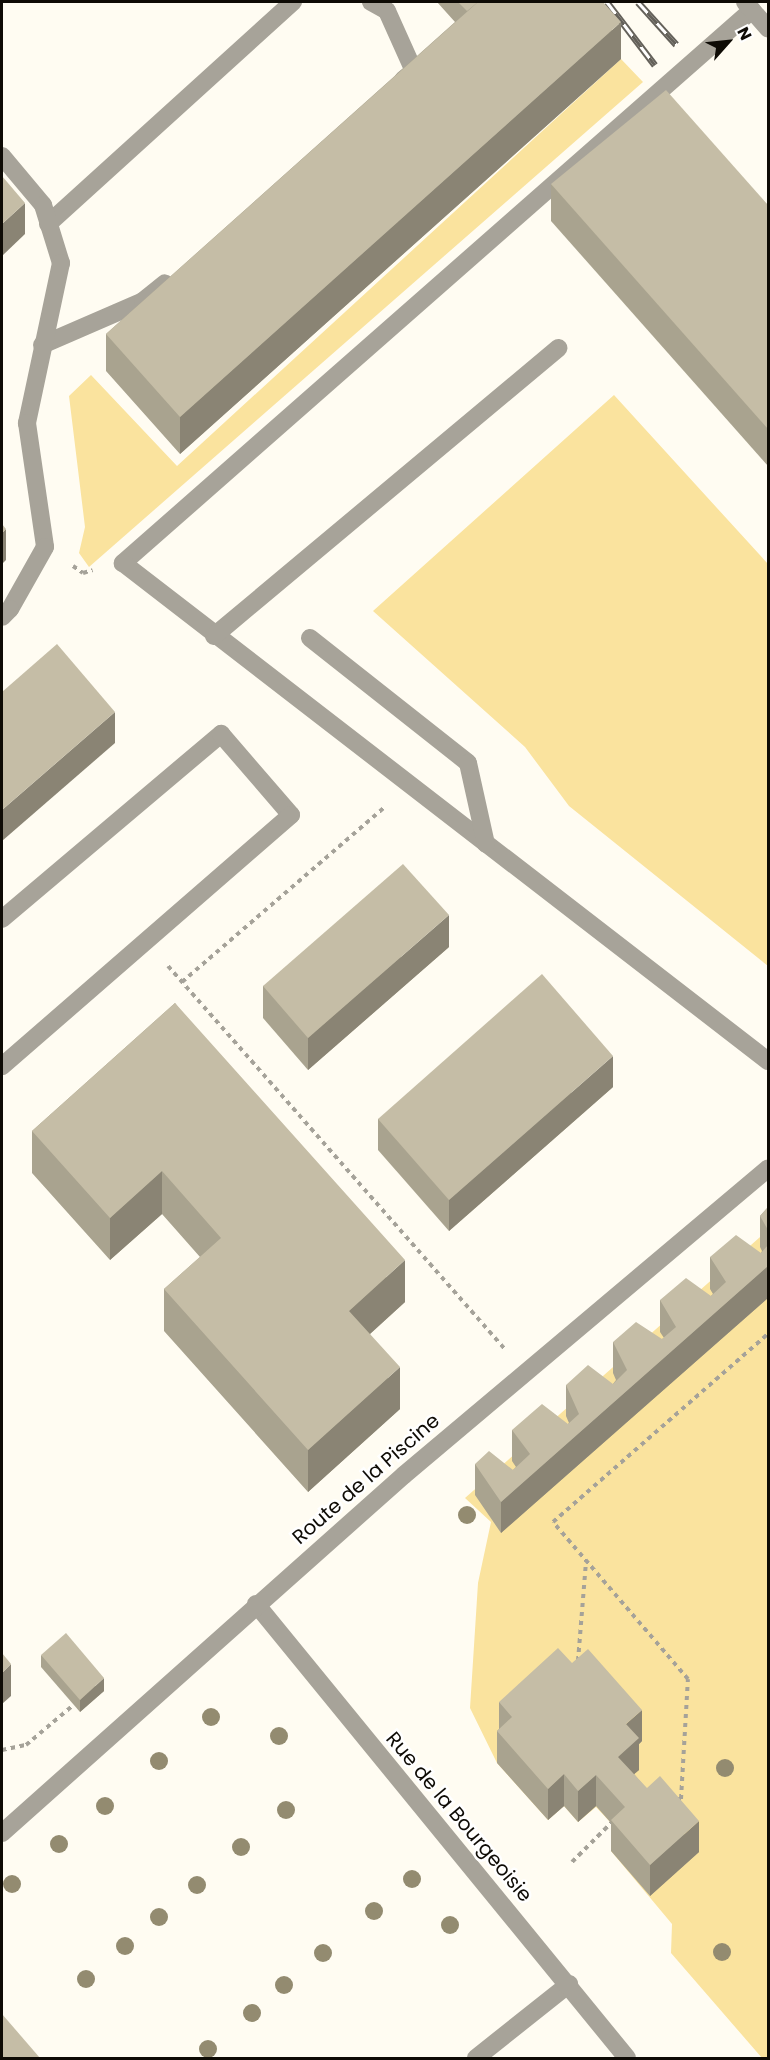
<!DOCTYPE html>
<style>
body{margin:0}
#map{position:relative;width:770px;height:2060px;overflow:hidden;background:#fffcf2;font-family:Poppins,sans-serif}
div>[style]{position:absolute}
.green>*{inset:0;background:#fae39e}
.path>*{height:4px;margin-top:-2px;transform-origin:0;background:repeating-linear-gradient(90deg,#a5a299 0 4.5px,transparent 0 9px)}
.lane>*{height:18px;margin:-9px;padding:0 9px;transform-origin:9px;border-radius:9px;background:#a7a399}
.street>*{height:18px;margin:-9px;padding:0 9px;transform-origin:9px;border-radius:9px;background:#a7a399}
.rail>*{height:7px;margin-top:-3.5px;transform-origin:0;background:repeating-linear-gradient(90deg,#fff 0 14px,#64615a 0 28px);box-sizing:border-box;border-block:2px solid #64615a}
.trees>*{width:18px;height:18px;margin:-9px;border-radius:50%;background:#938b70}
.wall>*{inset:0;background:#a9a38f}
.shaded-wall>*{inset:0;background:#8a8474}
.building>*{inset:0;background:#c5bda6}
span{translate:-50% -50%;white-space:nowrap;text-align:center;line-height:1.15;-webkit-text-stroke:5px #fff;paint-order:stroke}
.street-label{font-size:20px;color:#0e0b05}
.frame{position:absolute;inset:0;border:3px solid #0e0b05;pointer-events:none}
.north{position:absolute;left:698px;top:12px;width:60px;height:60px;-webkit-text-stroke:4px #fff;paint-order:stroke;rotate:63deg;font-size:16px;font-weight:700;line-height:24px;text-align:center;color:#0e0b05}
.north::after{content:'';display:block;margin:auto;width:21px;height:27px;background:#0e0b05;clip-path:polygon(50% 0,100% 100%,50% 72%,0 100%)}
</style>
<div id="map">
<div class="green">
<i style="clip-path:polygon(621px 59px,643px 82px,89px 567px,79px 553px,85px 527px,69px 396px,91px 375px,177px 466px)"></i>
<i style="clip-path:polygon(614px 395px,768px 564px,768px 966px,569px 806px,525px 747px,373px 611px)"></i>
<i style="clip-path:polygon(768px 1230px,768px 2058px,762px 2058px,671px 1953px,672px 1924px,611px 1851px,625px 1838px,596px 1807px,578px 1822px,564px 1806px,548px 1820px,497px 1763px,470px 1708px,478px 1583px,491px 1522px,465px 1498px)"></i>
</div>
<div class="path">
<i style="left:73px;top:566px;width:12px;rotate:35deg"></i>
<i style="left:83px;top:573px;width:10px;rotate:-17deg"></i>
<i style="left:168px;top:966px;width:509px;rotate:48.67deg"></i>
<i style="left:182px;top:982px;width:269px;rotate:-40.8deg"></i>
<i style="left:578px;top:1661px;width:100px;rotate:-85.4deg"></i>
<i style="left:2px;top:1750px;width:25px;rotate:-12deg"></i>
<i style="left:26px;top:1745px;width:67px;rotate:-40.1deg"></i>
<i style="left:677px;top:1799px;width:4px"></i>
<i style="left:681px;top:1799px;width:120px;rotate:-86.7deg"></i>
<i style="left:688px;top:1679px;width:207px;rotate:-130.7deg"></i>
<i style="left:553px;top:1522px;width:286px;rotate:-41.2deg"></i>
<i style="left:572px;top:1862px;width:58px;rotate:-45deg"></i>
</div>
<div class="lane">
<i style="left:371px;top:2px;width:18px;rotate:29deg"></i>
<i style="left:387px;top:11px;width:66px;rotate:65.8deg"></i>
<i style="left:414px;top:71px;width:14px;rotate:141deg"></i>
<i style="left:752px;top:10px;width:838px;rotate:138.68deg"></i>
<i style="left:123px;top:563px;width:815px;rotate:37.67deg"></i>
<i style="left:48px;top:224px;width:331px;rotate:-42.2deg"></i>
<i style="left:42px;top:345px;width:110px;rotate:-23.5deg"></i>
<i style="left:143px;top:301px;width:28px;rotate:-39deg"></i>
<i style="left:214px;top:636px;width:449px;rotate:-39.9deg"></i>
<i style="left:310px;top:638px;width:201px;rotate:38.3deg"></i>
<i style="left:468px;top:763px;width:83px;rotate:77.5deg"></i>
<i style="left:2px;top:919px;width:287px;rotate:-40.2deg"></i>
<i style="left:221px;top:734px;width:107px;rotate:49.2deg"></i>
<i style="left:291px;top:815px;width:383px;rotate:139deg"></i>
<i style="left:476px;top:2058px;width:119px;rotate:-38.5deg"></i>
</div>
<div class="street">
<i style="left:745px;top:2px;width:35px;rotate:49deg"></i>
<i style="left:2px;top:156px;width:64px;rotate:50.1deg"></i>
<i style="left:43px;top:205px;width:61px;rotate:72.8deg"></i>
<i style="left:61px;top:263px;width:164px;rotate:102deg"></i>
<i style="left:27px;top:423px;width:125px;rotate:81.7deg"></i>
<i style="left:45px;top:547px;width:71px;rotate:119.4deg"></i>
<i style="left:10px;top:609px;width:11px;rotate:135deg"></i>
<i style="left:256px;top:1604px;width:586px;rotate:50.74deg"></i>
<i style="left:2px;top:1833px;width:538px;rotate:-41.69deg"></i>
<i style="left:404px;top:1475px;width:476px;rotate:-40.1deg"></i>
</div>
<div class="rail">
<i style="left:607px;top:2px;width:79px;rotate:52.7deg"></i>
<i style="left:638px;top:2px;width:57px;rotate:47.9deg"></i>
</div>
<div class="trees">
<i style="left:467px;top:1515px"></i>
<i style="left:211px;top:1717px"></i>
<i style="left:279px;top:1736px"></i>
<i style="left:159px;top:1761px"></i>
<i style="left:725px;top:1768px"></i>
<i style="left:105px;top:1806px"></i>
<i style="left:286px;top:1810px"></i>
<i style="left:59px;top:1844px"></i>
<i style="left:241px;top:1847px"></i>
<i style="left:412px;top:1879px"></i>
<i style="left:12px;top:1884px"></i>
<i style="left:197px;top:1885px"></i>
<i style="left:374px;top:1911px"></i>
<i style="left:159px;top:1917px"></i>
<i style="left:450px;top:1925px"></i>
<i style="left:125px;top:1946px"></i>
<i style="left:722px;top:1952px"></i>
<i style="left:323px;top:1953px"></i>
<i style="left:86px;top:1979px"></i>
<i style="left:284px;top:1985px"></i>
<i style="left:252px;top:2013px"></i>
<i style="left:208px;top:2049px"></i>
</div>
<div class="wall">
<i style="clip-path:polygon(437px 2px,603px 2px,621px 59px,180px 454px,106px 371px,106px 334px,455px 22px)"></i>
<i style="clip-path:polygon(551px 184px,768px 205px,768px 466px,551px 221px)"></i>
<i style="clip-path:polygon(449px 947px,308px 1070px,263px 1018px,263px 986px)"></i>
<i style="clip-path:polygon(175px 1003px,405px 1302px,370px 1334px,400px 1409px,308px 1492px,164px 1331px,164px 1289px,200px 1257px,162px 1214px,110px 1260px,32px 1173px,32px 1131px)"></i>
<i style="clip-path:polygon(613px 1087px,449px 1231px,378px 1150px,378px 1119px)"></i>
<i style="clip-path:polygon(768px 1207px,768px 1298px,501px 1533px,475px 1495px,475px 1464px,513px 1470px,516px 1467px,512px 1461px,512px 1430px,568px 1424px,569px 1423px,566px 1416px,566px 1385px,613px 1384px,616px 1380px,613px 1373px,613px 1342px,662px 1339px,664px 1338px,660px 1332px,660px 1300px,711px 1296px,713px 1294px,710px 1289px,710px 1257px,761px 1253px,762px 1251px,760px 1247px,760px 1216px)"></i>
<i style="clip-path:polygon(41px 1655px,104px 1691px,80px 1712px,41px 1667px)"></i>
<i style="clip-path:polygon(499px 1702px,642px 1741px,639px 1744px,639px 1770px,634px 1774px,699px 1852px,650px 1896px,611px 1851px,611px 1823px,596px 1806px,578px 1822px,564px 1806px,548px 1820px,497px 1763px,497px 1731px,499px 1729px)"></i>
</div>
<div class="shaded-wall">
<i style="clip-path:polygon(621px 22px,621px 59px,180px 454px,180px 417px)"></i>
<i style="clip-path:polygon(25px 203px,25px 234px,2px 256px,2px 224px)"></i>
<i style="clip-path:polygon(6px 529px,6px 560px,2px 564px,2px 533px)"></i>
<i style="clip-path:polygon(115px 712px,115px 743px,2px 841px,2px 810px)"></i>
<i style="clip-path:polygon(449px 915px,449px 947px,308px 1070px,308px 1038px)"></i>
<i style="clip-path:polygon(613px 1056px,613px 1087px,449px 1231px,449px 1200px)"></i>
<i style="clip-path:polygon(162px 1171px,162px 1214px,110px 1260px,110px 1218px)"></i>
<i style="clip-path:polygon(405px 1260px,405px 1302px,349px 1353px,349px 1311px)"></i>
<i style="clip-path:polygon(768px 1266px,768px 1298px,501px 1533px,501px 1502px)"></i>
<i style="clip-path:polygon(400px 1367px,400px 1409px,308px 1492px,308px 1450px)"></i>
<i style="clip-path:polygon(11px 1664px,11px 1696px,2px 1704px,2px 1673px)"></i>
<i style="clip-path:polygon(104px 1678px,104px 1691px,80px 1712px,80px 1700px)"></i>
<i style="clip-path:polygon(642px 1710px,642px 1741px,639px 1744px,639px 1770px,618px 1788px,618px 1757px,626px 1724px)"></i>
<i style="clip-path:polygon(564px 1774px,564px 1806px,548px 1820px,548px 1789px)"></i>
<i style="clip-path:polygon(596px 1775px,596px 1806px,578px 1822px,578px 1791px)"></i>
<i style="clip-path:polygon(699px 1821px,699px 1852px,650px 1896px,650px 1865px)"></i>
</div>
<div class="building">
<i style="clip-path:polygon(458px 2px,478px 2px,467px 11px)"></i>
<i style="clip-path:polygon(478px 2px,603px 2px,621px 22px,180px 417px,106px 334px)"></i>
<i style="clip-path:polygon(666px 90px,768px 205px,768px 429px,551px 184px)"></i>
<i style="clip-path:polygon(2px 176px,25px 203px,2px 224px)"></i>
<i style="clip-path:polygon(2px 524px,6px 529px,2px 533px)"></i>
<i style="clip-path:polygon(57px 644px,115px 712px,2px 810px,2px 692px)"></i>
<i style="clip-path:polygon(403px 864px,449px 915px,308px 1038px,263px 986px)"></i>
<i style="clip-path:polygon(542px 974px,613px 1056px,449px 1200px,378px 1119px)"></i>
<i style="clip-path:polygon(175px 1003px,405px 1260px,349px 1311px,400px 1367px,308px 1450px,164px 1289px,221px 1238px,162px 1171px,110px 1218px,32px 1131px)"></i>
<i style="clip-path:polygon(768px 1207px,768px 1230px,760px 1216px)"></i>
<i style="clip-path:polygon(736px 1235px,761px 1253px,768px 1245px,768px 1266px,501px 1502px,475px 1464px,489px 1451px,513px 1470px,530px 1454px,512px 1430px,542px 1404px,568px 1424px,579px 1414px,566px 1385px,588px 1365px,613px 1384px,627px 1370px,613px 1342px,636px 1322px,662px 1339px,676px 1327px,660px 1300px,686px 1278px,711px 1296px,726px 1282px,710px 1257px)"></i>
<i style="clip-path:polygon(66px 1633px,104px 1678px,80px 1700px,41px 1655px)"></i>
<i style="clip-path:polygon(558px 1648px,572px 1663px,588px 1649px,642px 1710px,626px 1724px,639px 1738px,618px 1757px,647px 1788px,660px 1776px,699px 1821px,650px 1865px,611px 1820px,625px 1807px,596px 1775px,578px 1791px,564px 1774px,548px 1789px,497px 1731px,512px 1717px,499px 1702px)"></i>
<i style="clip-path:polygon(2px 1653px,11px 1664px,2px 1673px)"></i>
<i style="clip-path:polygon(2px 2014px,40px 2058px,2px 2058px)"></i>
</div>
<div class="street-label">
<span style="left:366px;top:1479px;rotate:-41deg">Route de la Piscine</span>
<span style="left:459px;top:1817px;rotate:50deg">Rue de la Bourgeoisie</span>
</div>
<div class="frame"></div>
<div class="north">N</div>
</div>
